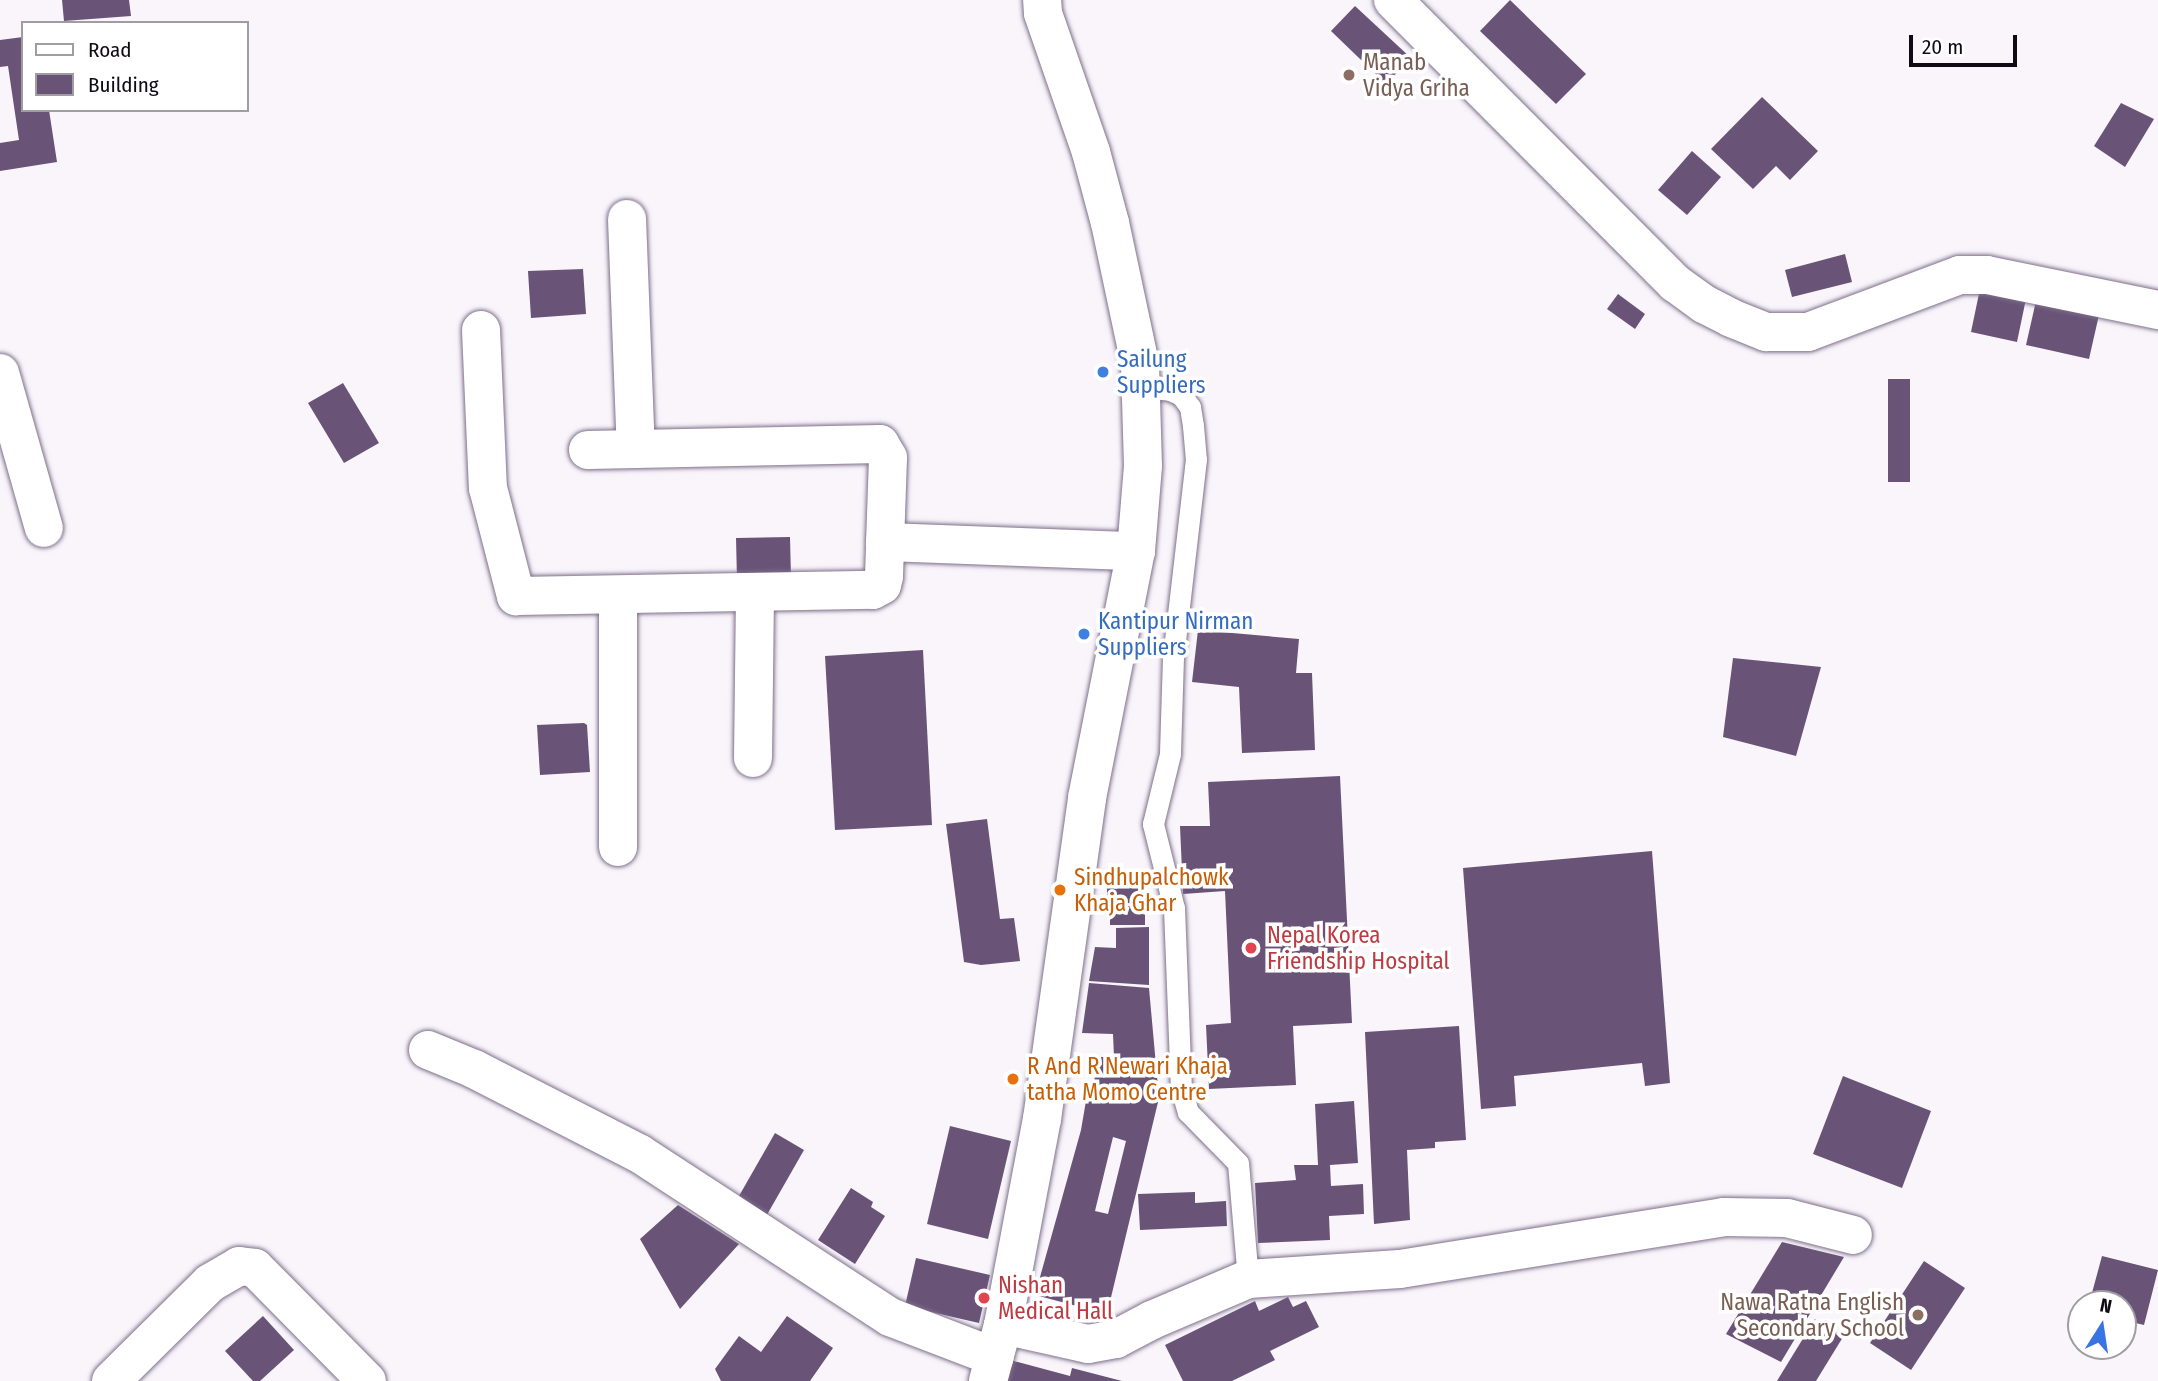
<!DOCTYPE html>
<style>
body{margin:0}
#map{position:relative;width:2158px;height:1381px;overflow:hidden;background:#f9f5fb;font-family:"Fira Sans Condensed",sans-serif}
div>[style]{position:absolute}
.building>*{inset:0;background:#695478}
.roads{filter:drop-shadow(0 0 2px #7f6f8a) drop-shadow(0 0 2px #7f6f8a)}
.service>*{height:21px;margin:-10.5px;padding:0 10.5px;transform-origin:10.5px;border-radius:10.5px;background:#fff}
.minor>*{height:38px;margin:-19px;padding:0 19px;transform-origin:19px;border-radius:19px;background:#fff}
.secondary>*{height:38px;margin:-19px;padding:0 19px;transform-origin:19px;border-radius:19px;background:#fff}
.dots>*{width:19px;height:19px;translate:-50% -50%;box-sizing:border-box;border:4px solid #fff;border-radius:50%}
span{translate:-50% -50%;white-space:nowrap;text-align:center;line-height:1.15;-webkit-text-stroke:7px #fff;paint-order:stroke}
.education-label{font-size:23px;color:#785e54}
.left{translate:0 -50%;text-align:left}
.right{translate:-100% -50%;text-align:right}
.shop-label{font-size:23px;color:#366cbe}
.food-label{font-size:23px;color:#c56008}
.health-label{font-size:23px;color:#be3a42}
.legend{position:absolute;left:21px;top:21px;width:228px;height:91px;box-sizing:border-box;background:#fff;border:2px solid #9f9da1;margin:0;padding:9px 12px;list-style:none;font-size:21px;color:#0f0a14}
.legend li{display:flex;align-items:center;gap:14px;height:35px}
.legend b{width:35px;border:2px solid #9f9da1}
.north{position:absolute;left:2067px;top:1290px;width:70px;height:70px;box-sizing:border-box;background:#fff;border:2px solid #9f9da1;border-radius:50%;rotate:12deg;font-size:19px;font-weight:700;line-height:28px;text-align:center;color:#0f0a14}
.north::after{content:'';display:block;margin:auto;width:24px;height:32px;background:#3974e3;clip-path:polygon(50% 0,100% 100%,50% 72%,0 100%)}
.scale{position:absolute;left:1909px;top:35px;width:108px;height:32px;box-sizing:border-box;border:4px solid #0f0a14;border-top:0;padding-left:9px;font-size:21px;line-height:24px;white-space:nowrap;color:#0f0a14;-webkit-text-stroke:5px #fff;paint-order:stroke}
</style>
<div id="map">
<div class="building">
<i style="clip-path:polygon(62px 0,129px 0,131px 16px,64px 21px)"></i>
<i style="clip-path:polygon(1510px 0,1586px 74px,1556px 104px,1480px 31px)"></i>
<i style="clip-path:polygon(1355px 6px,1411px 58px,1386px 84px,1331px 31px)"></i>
<i style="clip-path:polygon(23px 37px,23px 110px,49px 110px,57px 162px,0 171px,0 143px,19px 140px,8px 66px,0 67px,0 40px)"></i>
<i style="clip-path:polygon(1762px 97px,1818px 151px,1790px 180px,1776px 166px,1753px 189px,1711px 149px)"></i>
<i style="clip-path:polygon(2121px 103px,2154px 119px,2125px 167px,2094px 146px)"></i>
<i style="clip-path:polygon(1692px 151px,1721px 177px,1687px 215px,1658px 190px)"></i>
<i style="clip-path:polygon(1845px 254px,1852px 282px,1792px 297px,1785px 270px)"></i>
<i style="clip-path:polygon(583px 269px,586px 314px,531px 318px,528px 271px)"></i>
<i style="clip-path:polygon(1981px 284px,2027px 294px,2017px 342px,1971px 332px)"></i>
<i style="clip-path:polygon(2038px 292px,2101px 306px,2089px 359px,2026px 345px)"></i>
<i style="clip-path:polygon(1618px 294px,1645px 314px,1635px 329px,1607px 309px)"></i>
<i style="clip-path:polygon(1888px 379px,1910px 379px,1910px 482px,1888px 482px)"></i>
<i style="clip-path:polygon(343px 383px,379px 443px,344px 463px,308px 403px)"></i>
<i style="clip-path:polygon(790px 537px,791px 578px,737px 580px,736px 538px)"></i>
<i style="clip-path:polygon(1198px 630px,1299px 639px,1296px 673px,1312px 673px,1315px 750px,1242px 753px,1239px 687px,1192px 682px)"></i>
<i style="clip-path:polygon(923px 650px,932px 825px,835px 830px,825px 656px)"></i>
<i style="clip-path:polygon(1733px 658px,1821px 667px,1796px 756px,1723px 737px)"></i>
<i style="clip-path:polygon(584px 723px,587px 725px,590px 772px,540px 775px,537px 725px)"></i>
<i style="clip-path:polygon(1340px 776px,1352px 1023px,1293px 1026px,1296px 1085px,1209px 1089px,1206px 1025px,1231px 1023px,1225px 891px,1183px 894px,1180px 826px,1210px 826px,1208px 782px)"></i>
<i style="clip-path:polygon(987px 819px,1000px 919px,1014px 918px,1020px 961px,981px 965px,964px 962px,946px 824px)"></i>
<i style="clip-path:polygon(1652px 851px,1670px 1083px,1645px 1086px,1642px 1063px,1514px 1076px,1516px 1106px,1481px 1109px,1463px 868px)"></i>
<i style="clip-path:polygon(1107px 878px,1140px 879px,1147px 904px,1107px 902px)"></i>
<i style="clip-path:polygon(1145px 906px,1145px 925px,1110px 925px,1110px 907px)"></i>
<i style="clip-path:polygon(1149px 927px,1149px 985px,1089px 981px,1095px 947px,1116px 948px,1116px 928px)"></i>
<i style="clip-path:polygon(evenodd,1089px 983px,1149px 988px,1159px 1098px,1107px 1314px,1035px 1295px,1081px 1130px,1088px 1089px,1132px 1095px,1131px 1086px,1095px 1087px,1094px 1066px,1102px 1065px,1101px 1057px,1114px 1057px,1113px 1034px,1082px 1033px,1089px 983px,1113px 1137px,1126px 1141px,1108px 1214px,1095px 1211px,1113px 1137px)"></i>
<i style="clip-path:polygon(1459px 1026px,1466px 1140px,1435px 1142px,1435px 1148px,1407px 1150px,1410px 1220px,1374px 1224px,1365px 1032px)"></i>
<i style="clip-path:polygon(1843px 1076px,1931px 1111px,1902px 1188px,1813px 1154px)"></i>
<i style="clip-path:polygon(1354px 1101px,1358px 1163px,1330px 1165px,1331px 1186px,1363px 1184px,1364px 1214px,1329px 1216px,1330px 1240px,1258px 1243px,1255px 1183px,1296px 1180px,1294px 1165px,1318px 1165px,1315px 1104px)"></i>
<i style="clip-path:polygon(950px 1126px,1011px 1141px,988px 1239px,927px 1224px)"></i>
<i style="clip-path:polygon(775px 1133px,804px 1150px,764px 1220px,735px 1203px)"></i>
<i style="clip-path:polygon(851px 1188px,873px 1202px,871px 1207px,885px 1216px,855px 1264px,818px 1240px)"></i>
<i style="clip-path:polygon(1195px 1192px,1195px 1203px,1226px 1201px,1227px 1226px,1140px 1230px,1138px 1194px)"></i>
<i style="clip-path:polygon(678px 1205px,739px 1244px,680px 1309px,640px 1239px)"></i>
<i style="clip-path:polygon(1782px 1242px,1844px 1257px,1781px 1362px,1726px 1334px)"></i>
<i style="clip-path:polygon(2102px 1256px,2158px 1270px,2144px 1325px,2123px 1320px,2123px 1304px,2089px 1304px)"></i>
<i style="clip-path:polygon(916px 1258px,990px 1275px,979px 1323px,905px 1306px)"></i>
<i style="clip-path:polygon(1924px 1261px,1965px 1288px,1911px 1370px,1870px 1343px)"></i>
<i style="clip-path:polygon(1288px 1297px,1293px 1307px,1306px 1301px,1319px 1327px,1270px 1351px,1275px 1360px,1232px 1381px,1183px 1381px,1165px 1345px,1255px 1301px,1259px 1311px)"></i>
<i style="clip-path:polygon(263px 1316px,294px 1350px,260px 1381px,253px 1381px,225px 1351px)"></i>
<i style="clip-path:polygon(787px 1316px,833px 1348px,810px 1381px,721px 1381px,715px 1369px,739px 1336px,761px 1352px)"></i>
<i style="clip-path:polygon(1815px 1319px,1843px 1337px,1816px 1381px,1777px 1381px)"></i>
<i style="clip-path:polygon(1010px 1360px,1070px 1376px,1072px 1368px,1122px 1381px,1004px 1381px)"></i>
</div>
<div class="roads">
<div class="service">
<i style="left:1142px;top:387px;width:28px;rotate:6deg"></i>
<i style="left:1170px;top:390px;width:12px;rotate:24deg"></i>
<i style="left:1181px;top:395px;width:15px;rotate:53deg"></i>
<i style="left:1190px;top:407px;width:19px;rotate:81deg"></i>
<i style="left:1193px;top:426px;width:33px;rotate:85deg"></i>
<i style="left:1196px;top:459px;width:199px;rotate:96.6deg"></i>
<i style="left:1173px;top:657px;width:97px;rotate:91.8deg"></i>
<i style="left:1170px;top:754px;width:72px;rotate:103.7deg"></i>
<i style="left:1153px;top:824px;width:87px;rotate:76deg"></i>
<i style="left:1174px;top:908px;width:180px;rotate:87.8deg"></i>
<i style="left:1181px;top:1088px;width:25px;rotate:74deg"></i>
<i style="left:1188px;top:1112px;width:71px;rotate:45.6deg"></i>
<i style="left:1238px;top:1163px;width:116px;rotate:85.1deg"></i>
</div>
<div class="minor">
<i style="left:1393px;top:0;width:400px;rotate:45.1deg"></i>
<i style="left:1675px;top:283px;width:36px;rotate:36deg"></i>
<i style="left:1704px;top:304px;width:30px;rotate:27deg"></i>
<i style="left:1731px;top:318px;width:38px;rotate:22deg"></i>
<i style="left:1766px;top:332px;width:42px"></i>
<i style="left:1808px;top:332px;width:162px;rotate:-20.6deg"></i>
<i style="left:1960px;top:275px;width:27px"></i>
<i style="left:1987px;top:275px;width:175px;rotate:11.6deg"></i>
<i style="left:627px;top:219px;width:230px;rotate:87.8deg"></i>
<i style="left:481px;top:330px;width:158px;rotate:87.5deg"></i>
<i style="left:488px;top:488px;width:112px;rotate:75.5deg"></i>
<i style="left:516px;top:596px;width:357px;rotate:-1deg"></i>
<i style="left:873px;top:590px;width:10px;rotate:-29deg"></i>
<i style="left:882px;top:585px;width:9px;rotate:-77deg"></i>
<i style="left:884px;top:576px;width:34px;rotate:-88deg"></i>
<i style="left:0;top:373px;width:161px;rotate:74.2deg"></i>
<i style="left:588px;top:450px;width:292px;rotate:-1.2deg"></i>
<i style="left:880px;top:444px;width:16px;rotate:60deg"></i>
<i style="left:888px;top:458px;width:84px;rotate:92deg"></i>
<i style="left:885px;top:542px;width:251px;rotate:2.1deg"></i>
<i style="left:618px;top:595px;width:252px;rotate:90deg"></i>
<i style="left:753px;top:758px;width:165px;rotate:-89.3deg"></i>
<i style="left:428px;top:1050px;width:50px;rotate:22.4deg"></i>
<i style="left:474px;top:1069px;width:186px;rotate:27.1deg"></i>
<i style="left:640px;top:1154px;width:298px;rotate:33.1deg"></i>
<i style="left:890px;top:1317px;width:112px;rotate:20.9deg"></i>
<i style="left:1003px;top:1325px;width:87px;rotate:12.6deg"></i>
<i style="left:1088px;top:1344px;width:28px;rotate:-10deg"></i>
<i style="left:1116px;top:1339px;width:41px;rotate:-27.8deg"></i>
<i style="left:1152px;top:1320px;width:104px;rotate:-23.1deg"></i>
<i style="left:1248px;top:1279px;width:152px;rotate:-3.8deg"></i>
<i style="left:1400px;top:1269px;width:328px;rotate:-9.1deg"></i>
<i style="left:1724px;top:1217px;width:63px;rotate:0.9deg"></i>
<i style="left:1787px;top:1218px;width:68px;rotate:14.4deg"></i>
<i style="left:111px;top:1381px;width:139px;rotate:-44.7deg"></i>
<i style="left:210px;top:1283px;width:34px;rotate:-30deg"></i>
<i style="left:239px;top:1266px;width:16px;rotate:7deg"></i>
<i style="left:255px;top:1268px;width:159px;rotate:45.3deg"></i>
</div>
<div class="secondary">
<i style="left:988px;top:1381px;width:58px;rotate:-75deg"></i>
<i style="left:1003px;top:1325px;width:210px;rotate:-79.3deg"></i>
<i style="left:1042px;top:1119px;width:324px;rotate:-82deg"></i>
<i style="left:1087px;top:798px;width:252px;rotate:-78.8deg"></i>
<i style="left:1136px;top:551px;width:85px;rotate:-85.3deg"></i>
<i style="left:1143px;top:466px;width:102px;rotate:-91.7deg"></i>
<i style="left:1140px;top:364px;width:144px;rotate:-102deg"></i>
<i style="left:1110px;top:223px;width:73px;rotate:-105deg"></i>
<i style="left:1091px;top:152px;width:147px;rotate:-109.1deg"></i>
<i style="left:1043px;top:13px;width:13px;rotate:-94deg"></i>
</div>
</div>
<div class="dots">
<i style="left:1349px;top:75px;background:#8d6e63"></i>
<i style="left:1103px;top:372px;background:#3f7fe0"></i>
<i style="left:1084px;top:634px;background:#3f7fe0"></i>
<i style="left:1060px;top:890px;background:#e8710a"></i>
<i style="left:1251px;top:948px;background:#e0444e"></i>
<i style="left:1013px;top:1079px;background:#e8710a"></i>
<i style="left:984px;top:1298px;background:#e0444e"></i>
<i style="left:1918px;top:1315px;background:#8d6e63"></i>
</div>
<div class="education-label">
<span class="left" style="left:1363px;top:75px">Manab<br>Vidya Griha</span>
<span class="right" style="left:1904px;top:1315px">Nawa Ratna English<br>Secondary School</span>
</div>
<div class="shop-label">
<span class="left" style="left:1117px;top:372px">Sailung<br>Suppliers</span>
<span class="left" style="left:1098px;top:634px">Kantipur Nirman<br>Suppliers</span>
</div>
<div class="food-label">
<span class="left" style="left:1074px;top:890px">Sindhupalchowk<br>Khaja Ghar</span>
<span class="left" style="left:1027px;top:1079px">R And R Newari Khaja<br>tatha Momo Centre</span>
</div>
<div class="health-label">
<span class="left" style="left:1267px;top:948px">Nepal Korea<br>Friendship Hospital</span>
<span class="left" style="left:998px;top:1298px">Nishan<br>Medical Hall</span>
</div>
<ul class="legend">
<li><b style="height:9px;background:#fff"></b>Road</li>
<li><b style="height:19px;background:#695478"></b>Building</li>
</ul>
<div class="north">N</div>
<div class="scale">20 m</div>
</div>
